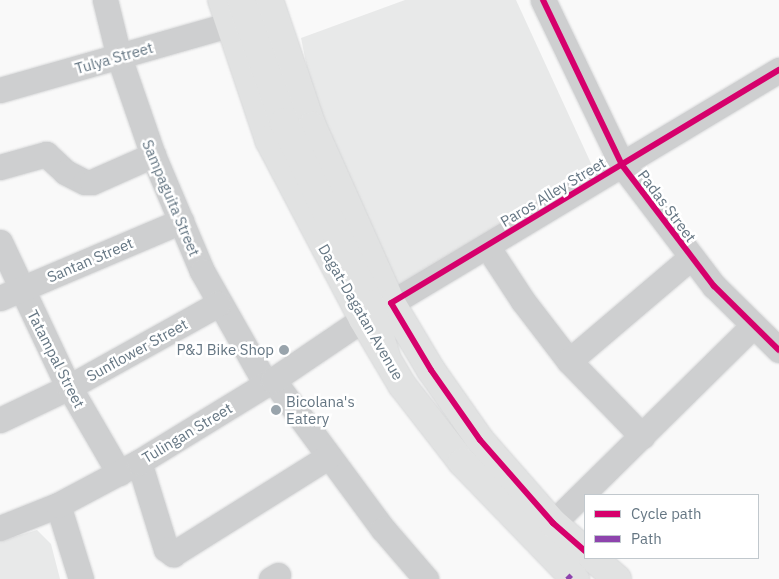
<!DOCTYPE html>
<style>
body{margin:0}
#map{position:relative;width:779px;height:579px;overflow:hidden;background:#f9f9f9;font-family:"IBM Plex Sans",sans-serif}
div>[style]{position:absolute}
.built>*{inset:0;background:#e8e9e9}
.roads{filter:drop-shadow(0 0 1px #d5d6d7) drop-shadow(0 0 1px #d5d6d7)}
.minor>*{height:25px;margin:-12.5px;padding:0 12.5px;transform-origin:12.5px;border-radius:12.5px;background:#cecfd0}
.major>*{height:28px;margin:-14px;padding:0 14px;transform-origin:14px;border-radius:14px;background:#e1e2e2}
.highway>*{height:28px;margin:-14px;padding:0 14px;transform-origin:14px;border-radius:14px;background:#e1e2e2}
.quiet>*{height:5px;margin-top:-2.5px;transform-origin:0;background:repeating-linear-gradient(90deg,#8e44ad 0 10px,transparent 0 15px)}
.cycleway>*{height:6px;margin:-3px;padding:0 3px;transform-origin:3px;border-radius:3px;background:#d6006c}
.dots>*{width:14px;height:14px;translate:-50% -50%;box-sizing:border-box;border:2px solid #fff;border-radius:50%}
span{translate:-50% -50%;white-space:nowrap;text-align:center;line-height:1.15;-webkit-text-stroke:5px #fff;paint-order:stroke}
.street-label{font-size:15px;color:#657683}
.poi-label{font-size:15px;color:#657683}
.right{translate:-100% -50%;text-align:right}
.left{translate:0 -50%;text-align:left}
.legend{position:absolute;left:584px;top:494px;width:175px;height:65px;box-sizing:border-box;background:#fff;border:1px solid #c1c8cd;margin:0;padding:6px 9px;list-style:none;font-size:15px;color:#657683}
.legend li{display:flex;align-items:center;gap:10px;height:25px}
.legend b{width:25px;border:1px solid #c1c8cd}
</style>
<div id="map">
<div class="built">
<i style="clip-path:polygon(405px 0,516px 0,595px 172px,397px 289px,313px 97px,301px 38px)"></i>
<i style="clip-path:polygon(37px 530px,51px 544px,60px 579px,0 579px,0 541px)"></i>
</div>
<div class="roads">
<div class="minor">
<i style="left:105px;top:0;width:59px;rotate:76.2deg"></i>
<i style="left:119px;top:57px;width:104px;rotate:70.9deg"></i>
<i style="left:153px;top:155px;width:126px;rotate:67.1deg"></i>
<i style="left:202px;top:271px;width:130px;rotate:60.5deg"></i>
<i style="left:543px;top:0;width:183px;rotate:64.4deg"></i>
<i style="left:622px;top:165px;width:152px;rotate:52.8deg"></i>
<i style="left:714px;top:286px;width:91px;rotate:44.6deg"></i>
<i style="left:0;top:90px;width:237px;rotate:-15.9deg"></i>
<i style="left:0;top:167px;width:48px;rotate:-15.8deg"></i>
<i style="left:46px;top:154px;width:26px;rotate:43deg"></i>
<i style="left:65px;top:172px;width:22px;rotate:27deg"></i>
<i style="left:85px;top:182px;width:7px"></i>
<i style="left:92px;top:182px;width:67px;rotate:-23.9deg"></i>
<i style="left:0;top:242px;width:150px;rotate:64.8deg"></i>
<i style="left:64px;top:378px;width:110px;rotate:59.9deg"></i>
<i style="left:487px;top:246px;width:66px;rotate:56.8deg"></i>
<i style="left:523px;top:301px;width:76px;rotate:52.5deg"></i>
<i style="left:569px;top:361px;width:105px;rotate:45.8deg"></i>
<i style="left:0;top:298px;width:197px;rotate:-23deg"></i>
<i style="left:391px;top:303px;width:453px;rotate:-31deg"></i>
<i style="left:569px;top:361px;width:159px;rotate:-40.4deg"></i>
<i style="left:273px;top:380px;width:185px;rotate:53.6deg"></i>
<i style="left:383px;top:529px;width:66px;rotate:49.3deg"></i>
<i style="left:0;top:420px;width:76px;rotate:-25.6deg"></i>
<i style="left:69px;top:387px;width:171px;rotate:-29.1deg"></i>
<i style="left:139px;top:462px;width:91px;rotate:72.8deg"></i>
<i style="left:166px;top:549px;width:9px;rotate:36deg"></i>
<i style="left:173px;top:554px;width:184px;rotate:-32.1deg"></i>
<i style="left:58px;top:505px;width:77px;rotate:72.7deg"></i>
<i style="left:553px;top:523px;width:281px;rotate:-44.6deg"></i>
<i style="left:0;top:528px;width:62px;rotate:-21.6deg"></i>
<i style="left:58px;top:505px;width:92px;rotate:-28deg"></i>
<i style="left:139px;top:462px;width:157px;rotate:-31.5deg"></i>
<i style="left:273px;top:380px;width:109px;rotate:-34.1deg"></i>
<i style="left:271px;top:579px;width:8px;rotate:-30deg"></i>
</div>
<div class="major">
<i style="left:222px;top:0;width:148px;rotate:71.4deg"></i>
<i style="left:269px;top:140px;width:202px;rotate:62.3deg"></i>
<i style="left:363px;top:319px;width:77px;rotate:59.4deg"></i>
<i style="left:402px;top:385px;width:98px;rotate:52.1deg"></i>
<i style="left:462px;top:462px;width:163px;rotate:46deg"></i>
<i style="left:269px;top:0;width:133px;rotate:71.2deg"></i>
<i style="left:312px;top:126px;width:194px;rotate:65.9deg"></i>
<i style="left:391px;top:303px;width:78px;rotate:59.2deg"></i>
<i style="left:431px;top:370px;width:85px;rotate:55deg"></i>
<i style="left:480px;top:440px;width:111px;rotate:48.7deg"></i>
<i style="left:553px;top:523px;width:43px;rotate:41.2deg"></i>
<i style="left:593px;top:558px;width:32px;rotate:41deg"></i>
</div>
<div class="highway">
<i style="left:241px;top:0;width:129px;rotate:70.6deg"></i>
<i style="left:284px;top:122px;width:201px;rotate:64.7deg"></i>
<i style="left:370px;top:304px;width:54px;rotate:72.9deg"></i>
</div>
</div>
<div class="quiet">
<i style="left:567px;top:579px;width:6px;rotate:-45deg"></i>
</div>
<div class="cycleway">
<i style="left:543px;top:0;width:183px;rotate:64.4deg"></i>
<i style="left:622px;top:165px;width:152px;rotate:52.8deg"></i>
<i style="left:714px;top:286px;width:91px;rotate:44.6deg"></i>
<i style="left:585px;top:551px;width:43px;rotate:-138.8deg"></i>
<i style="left:553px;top:523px;width:111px;rotate:-131.3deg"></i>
<i style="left:480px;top:440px;width:85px;rotate:-125deg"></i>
<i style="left:431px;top:370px;width:78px;rotate:-120.8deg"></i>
<i style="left:391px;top:303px;width:453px;rotate:-31deg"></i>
</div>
<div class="dots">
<i style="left:284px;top:350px;background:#99a4ac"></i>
<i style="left:276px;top:410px;background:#99a4ac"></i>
</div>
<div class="street-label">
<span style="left:114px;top:58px;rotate:-16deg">Tulya Street</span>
<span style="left:553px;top:192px;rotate:-31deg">Paros Alley Street</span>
<span style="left:171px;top:198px;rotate:67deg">Sampaguita Street</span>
<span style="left:667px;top:206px;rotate:53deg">Padas Street</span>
<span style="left:90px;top:260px;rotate:-23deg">Santan Street</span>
<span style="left:361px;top:312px;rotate:60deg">Dagat-Dagatan Avenue</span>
<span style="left:137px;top:350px;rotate:-29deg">Sunflower Street</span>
<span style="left:56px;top:359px;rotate:63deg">Tatampal Street</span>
<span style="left:187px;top:433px;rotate:-31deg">Tulingan Street</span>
</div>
<div class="poi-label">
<span class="right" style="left:274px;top:350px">P&amp;J Bike Shop</span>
<span class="left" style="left:286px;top:410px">Bicolana's<br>Eatery</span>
</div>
<ul class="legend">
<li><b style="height:6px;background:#d6006c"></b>Cycle path</li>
<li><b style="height:6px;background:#8e44ad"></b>Path</li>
</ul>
</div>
